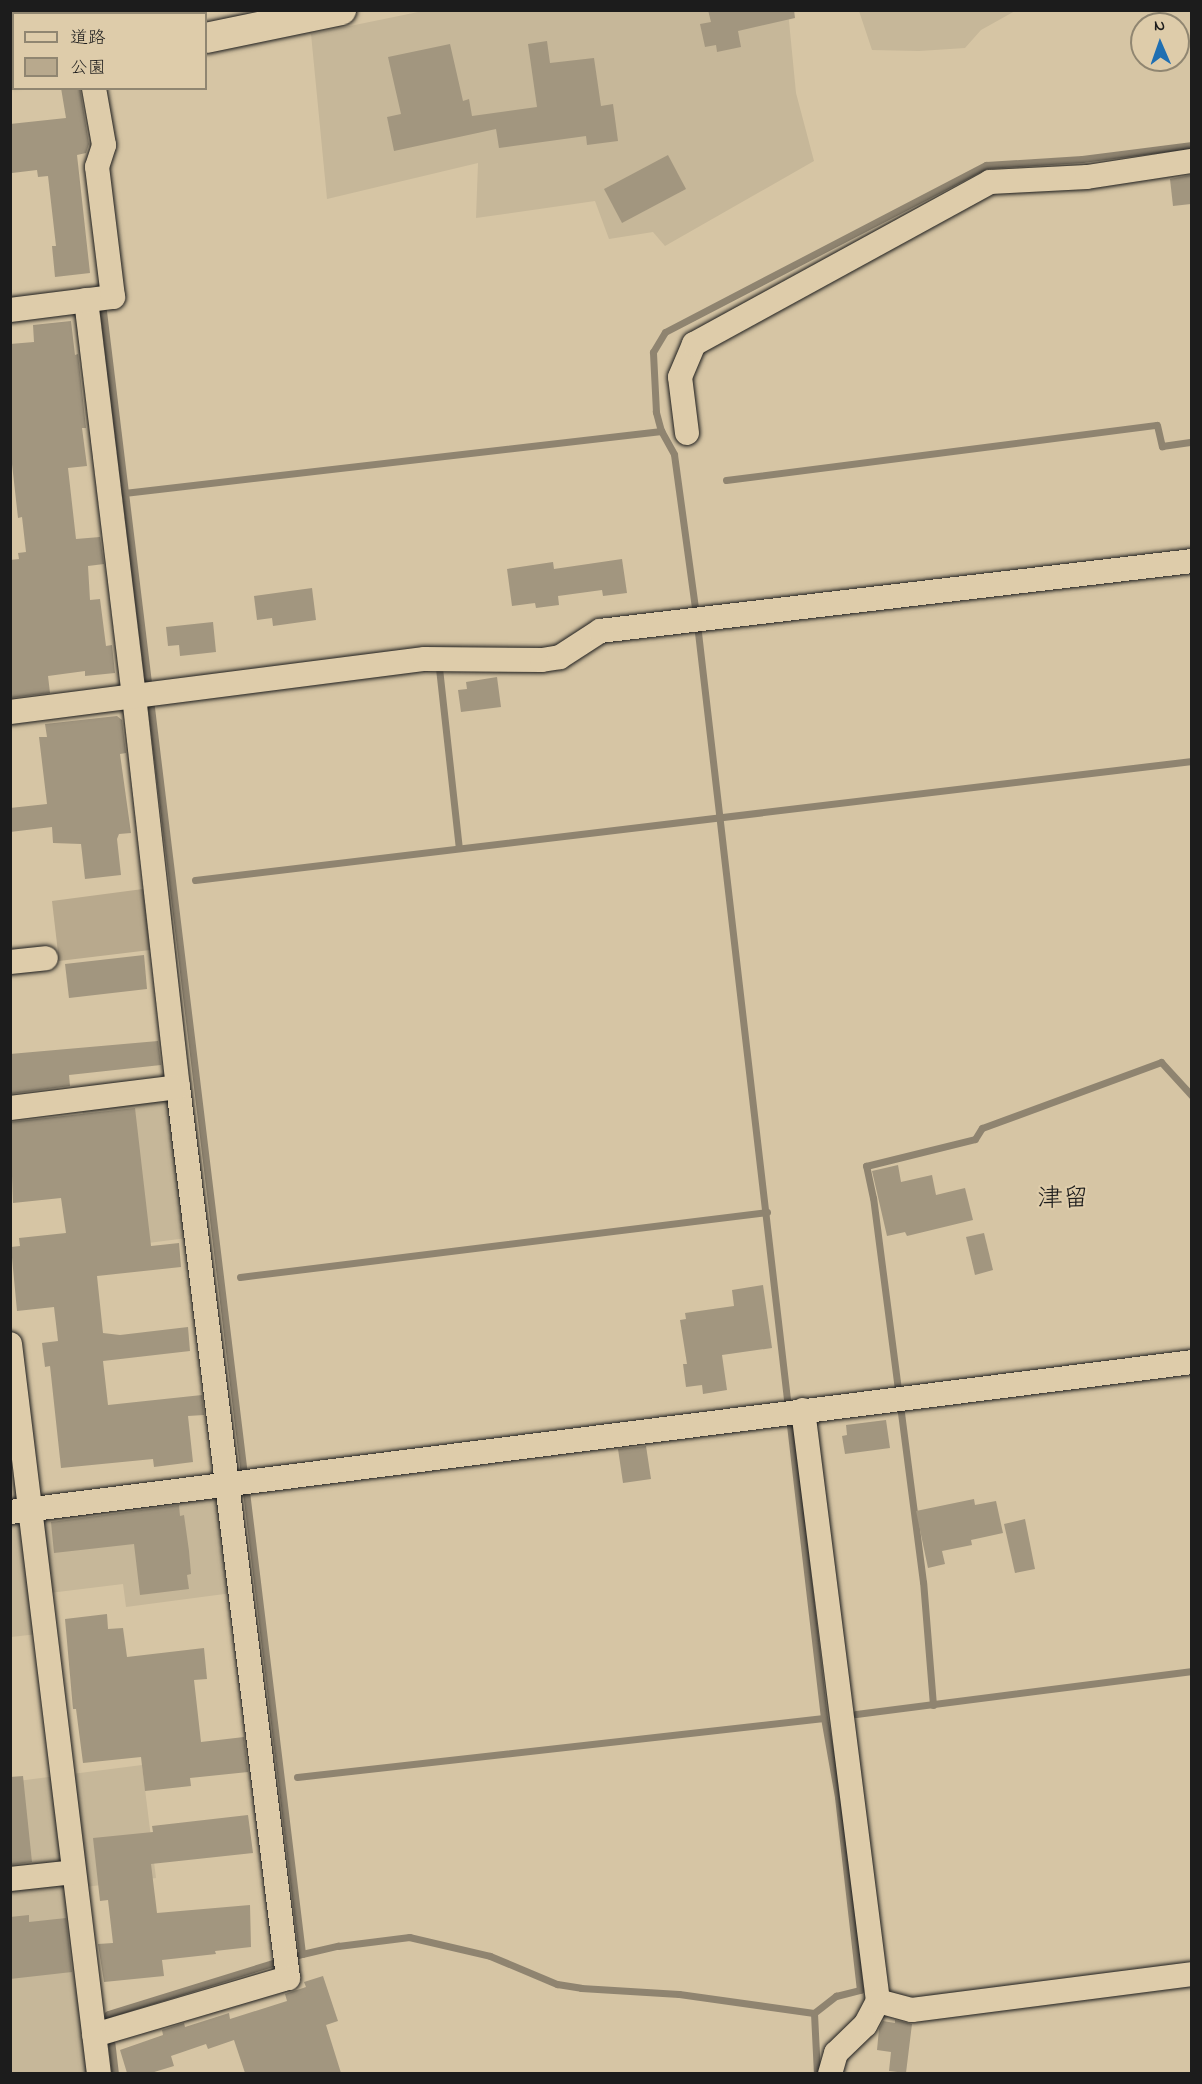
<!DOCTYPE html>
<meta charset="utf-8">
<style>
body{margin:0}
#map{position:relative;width:1202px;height:2084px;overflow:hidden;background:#d6c5a4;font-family:"Indie Flower","Klee One",sans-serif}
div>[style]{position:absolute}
.built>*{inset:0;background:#c6b799}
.green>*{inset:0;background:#b8a98d}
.stream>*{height:7px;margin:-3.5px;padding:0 3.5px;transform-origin:3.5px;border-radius:3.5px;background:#8f8470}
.building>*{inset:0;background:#a2967f}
.roads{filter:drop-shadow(0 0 2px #1c1c1c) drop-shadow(0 0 2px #1c1c1c)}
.minor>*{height:24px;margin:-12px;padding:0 12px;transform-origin:12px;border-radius:12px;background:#deccaa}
.tertiary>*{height:30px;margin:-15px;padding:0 15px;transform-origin:15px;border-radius:15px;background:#deccaa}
span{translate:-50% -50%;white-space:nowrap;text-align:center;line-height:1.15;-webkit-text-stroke:4.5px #deccaa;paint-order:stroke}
.neighbourhood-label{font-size:26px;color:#1c1c1c}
.frame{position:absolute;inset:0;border:12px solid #1c1c1c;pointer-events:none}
.legend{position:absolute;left:12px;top:12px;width:195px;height:78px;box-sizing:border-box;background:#deccaa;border:2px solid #908671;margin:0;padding:8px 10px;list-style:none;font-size:18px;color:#1c1c1c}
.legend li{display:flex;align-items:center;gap:12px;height:30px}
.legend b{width:30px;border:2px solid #908671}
.north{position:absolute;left:1130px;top:12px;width:60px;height:60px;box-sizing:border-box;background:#deccaa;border:2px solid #908671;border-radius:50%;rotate:358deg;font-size:16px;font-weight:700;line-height:24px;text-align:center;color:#1c1c1c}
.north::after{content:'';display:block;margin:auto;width:21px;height:27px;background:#1f6fb2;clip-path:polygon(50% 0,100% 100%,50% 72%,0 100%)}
</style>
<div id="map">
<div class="built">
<i style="clip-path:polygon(428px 10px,788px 11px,796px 93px,814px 161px,665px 246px,653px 232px,609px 239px,595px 201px,476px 218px,478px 163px,327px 199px,311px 34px)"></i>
<i style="clip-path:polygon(859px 11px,859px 10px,1015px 11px,981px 30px,965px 48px,919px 51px,872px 50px)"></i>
<i style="clip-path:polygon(168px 1096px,187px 1238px,101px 1249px,82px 1107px)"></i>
<i style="clip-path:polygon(10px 1427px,19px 1499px,217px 1474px,232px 1593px,126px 1607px,123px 1584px,33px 1595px,38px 1634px,11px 1637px)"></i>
<i style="clip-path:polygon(142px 1765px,156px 1878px,70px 1889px,93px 2073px,11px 2073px,10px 1782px)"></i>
</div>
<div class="green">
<i style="clip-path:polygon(143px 889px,150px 950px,59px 961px,52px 901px)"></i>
</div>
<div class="stream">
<i style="left:53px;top:10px;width:4px;rotate:90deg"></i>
<i style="left:10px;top:47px;width:4px"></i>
<i style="left:102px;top:303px;width:1663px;rotate:83.09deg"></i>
<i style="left:726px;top:480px;width:434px;rotate:-7.3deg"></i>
<i style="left:1157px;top:425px;width:22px;rotate:77deg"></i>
<i style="left:1162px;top:446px;width:30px;rotate:-8deg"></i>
<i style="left:124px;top:493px;width:541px;rotate:-6.59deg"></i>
<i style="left:439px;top:668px;width:181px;rotate:83.7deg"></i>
<i style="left:195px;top:880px;width:1004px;rotate:-6.81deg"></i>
<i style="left:240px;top:1277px;width:531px;rotate:-7.03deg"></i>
<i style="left:933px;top:1705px;width:123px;rotate:-94.6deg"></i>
<i style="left:923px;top:1582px;width:387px;rotate:-97.4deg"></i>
<i style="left:873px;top:1198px;width:33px;rotate:-102deg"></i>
<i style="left:866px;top:1166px;width:112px;rotate:-13.9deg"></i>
<i style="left:975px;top:1139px;width:13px;rotate:-58deg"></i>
<i style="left:982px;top:1128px;width:191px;rotate:-20.2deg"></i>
<i style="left:1161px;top:1062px;width:46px;rotate:47.6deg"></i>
<i style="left:856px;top:1714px;width:339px;rotate:-7.3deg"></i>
<i style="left:297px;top:1777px;width:530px;rotate:-6.39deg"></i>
<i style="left:814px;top:2013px;width:61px;rotate:87.2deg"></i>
<i style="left:115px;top:2074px;width:60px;rotate:-96.7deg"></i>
<i style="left:108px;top:2014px;width:203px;rotate:-17.2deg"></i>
<i style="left:302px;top:1954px;width:37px;rotate:-13deg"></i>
<i style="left:338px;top:1946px;width:72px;rotate:-7.2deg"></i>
<i style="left:409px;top:1937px;width:83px;rotate:13.2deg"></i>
<i style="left:490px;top:1956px;width:73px;rotate:22.7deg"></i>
<i style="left:557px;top:1984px;width:24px;rotate:9deg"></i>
<i style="left:581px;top:1988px;width:98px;rotate:3.5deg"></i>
<i style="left:679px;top:1994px;width:136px;rotate:8deg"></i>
<i style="left:814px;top:2013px;width:28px;rotate:-38deg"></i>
<i style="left:836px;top:1996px;width:25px;rotate:-14deg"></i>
<i style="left:860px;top:1990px;width:194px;rotate:-96.5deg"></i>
<i style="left:838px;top:1797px;width:80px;rotate:-100deg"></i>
<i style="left:824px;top:1718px;width:1110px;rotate:-96.62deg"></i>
<i style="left:696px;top:615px;width:162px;rotate:-97.8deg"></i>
<i style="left:674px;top:454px;width:26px;rotate:-119deg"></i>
<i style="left:661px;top:431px;width:20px;rotate:-105deg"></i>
<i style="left:656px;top:412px;width:60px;rotate:-92.9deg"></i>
<i style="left:653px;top:352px;width:23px;rotate:-59deg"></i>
<i style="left:665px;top:332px;width:362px;rotate:-27.5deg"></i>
<i style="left:986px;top:165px;width:96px;rotate:-3.6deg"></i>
<i style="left:1082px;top:159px;width:111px;rotate:-7.3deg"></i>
</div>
<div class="building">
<i style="clip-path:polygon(708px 10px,794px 10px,795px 18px,738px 31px,741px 47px,717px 52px,716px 45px,705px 47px,700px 24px,711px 22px)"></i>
<i style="clip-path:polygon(547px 41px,550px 63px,594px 58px,601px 106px,613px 104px,618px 141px,587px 145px,586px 136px,499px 148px,496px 129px,394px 151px,387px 117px,401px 114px,388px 57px,450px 44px,463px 101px,469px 99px,472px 116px,537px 107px,528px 44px)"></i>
<i style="clip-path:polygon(61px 88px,80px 88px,89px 144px,86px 153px,77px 155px,90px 273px,55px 277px,52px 246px,56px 246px,48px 176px,38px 177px,37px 170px,12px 173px,10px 124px,66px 118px)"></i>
<i style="clip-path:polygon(668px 155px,686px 189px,622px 223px,604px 189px)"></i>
<i style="clip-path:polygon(1191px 175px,1191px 204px,1173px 206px,1170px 179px)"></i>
<i style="clip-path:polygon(71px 321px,75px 355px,78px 354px,86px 428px,82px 428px,87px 466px,68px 468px,76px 539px,100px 537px,104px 564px,88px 566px,90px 600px,100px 599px,106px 646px,112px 645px,115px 673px,85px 676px,85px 671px,48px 676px,50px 693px,10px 698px,10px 560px,19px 559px,18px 553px,26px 552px,22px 517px,18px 518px,10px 446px,10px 344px,34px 342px,33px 325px)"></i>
<i style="clip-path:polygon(622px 559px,627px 593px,603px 596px,602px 590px,558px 596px,559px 605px,536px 608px,535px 603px,512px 606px,507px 569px,553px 562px,554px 569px)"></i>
<i style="clip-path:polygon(312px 588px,316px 620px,273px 626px,272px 618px,257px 620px,254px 596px)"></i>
<i style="clip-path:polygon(213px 622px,216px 652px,180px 656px,179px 645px,168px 646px,166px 627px)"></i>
<i style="clip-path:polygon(497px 677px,501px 707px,461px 712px,458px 690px,467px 689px,466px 682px)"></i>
<i style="clip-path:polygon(117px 716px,122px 720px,126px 753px,120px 754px,131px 833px,119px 834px,117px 839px,121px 875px,85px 879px,81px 844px,53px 843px,52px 827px,10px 832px,10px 808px,47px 804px,39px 737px,47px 737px,45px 724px)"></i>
<i style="clip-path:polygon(144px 955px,147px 989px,69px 998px,65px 964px)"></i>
<i style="clip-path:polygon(158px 1041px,161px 1065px,69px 1075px,70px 1086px,10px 1094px,10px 1054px)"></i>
<i style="clip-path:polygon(135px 1108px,151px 1246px,179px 1243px,181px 1267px,97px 1276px,103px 1333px,120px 1335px,188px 1327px,190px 1351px,103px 1361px,108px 1405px,202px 1395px,204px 1415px,188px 1416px,193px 1462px,154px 1467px,153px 1459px,61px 1468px,50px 1366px,45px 1367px,42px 1343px,58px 1341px,54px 1307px,17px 1311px,11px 1247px,20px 1246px,19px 1238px,66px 1233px,61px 1198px,13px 1203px,10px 1122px)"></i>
<i style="clip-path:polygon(898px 1165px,901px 1182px,932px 1175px,936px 1195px,965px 1188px,973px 1220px,907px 1236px,905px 1232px,887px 1236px,872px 1171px)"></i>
<i style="clip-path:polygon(984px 1233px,993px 1270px,975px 1275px,966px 1237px)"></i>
<i style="clip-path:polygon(763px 1285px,772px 1348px,722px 1355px,727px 1390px,703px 1394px,702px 1385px,686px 1387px,683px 1364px,687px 1364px,680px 1320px,686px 1319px,685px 1313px,734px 1306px,732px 1290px)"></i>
<i style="clip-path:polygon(886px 1420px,890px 1448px,845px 1454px,842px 1436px,847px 1435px,846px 1425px)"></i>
<i style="clip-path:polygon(646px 1446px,651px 1479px,623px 1483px,618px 1449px)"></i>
<i style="clip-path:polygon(974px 1499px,975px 1505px,996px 1501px,1003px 1533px,971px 1540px,972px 1545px,942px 1551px,945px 1564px,928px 1568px,916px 1511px)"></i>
<i style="clip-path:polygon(179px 1505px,180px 1516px,184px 1515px,189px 1551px,191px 1574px,187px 1575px,189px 1589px,140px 1595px,134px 1544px,54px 1553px,51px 1522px)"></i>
<i style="clip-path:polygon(1025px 1519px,1035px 1569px,1015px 1573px,1004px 1524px)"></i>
<i style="clip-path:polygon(107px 1614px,108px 1629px,123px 1628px,127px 1657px,204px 1648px,207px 1679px,194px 1680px,201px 1742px,244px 1737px,248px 1772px,190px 1778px,191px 1786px,145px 1791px,141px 1757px,83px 1763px,76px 1709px,73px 1709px,65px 1619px)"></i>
<i style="clip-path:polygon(23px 1776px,32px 1862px,10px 1865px,10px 1777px)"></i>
<i style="clip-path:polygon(248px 1815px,253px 1853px,151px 1864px,157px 1913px,250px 1905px,251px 1947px,215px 1951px,216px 1954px,162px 1960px,164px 1976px,104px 1982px,98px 1944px,113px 1943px,108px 1900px,100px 1901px,93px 1838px,153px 1832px,152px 1826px)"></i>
<i style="clip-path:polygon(29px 1915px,29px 1922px,66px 1918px,72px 1972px,10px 1979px,10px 1917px)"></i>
<i style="clip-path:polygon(323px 1976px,338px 2021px,326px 2025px,341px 2073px,245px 2073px,234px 2040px,208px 2049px,206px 2044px,171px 2056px,174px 2066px,151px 2073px,127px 2073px,120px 2050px,163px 2035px,162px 2030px,184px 2023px,185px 2027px,229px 2013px,230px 2019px,287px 2001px,285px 1994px,306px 1987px,304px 1982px)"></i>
<i style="clip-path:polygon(895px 2020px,912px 2024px,906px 2073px,889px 2071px,891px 2052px,877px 2050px,879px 2029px,883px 2021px,895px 2023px)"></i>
</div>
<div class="roads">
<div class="minor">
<i style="left:86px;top:300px;width:399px;rotate:83.1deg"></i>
<i style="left:134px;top:696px;width:393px;rotate:83.6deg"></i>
<i style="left:178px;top:1087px;width:898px;rotate:82.96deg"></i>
<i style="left:288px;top:1978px;width:202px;rotate:163.6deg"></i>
<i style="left:10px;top:310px;width:104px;rotate:-7.2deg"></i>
<i style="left:113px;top:297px;width:131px;rotate:-97deg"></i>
<i style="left:97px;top:167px;width:23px;rotate:-72deg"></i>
<i style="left:104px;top:145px;width:58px;rotate:-100deg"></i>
<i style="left:687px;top:433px;width:56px;rotate:-97.1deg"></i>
<i style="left:680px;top:377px;width:36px;rotate:-67deg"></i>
<i style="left:694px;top:344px;width:337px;rotate:-28.7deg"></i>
<i style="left:990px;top:182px;width:97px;rotate:-3deg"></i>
<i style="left:1087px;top:177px;width:106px;rotate:-8.7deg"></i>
<i style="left:10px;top:712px;width:418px;rotate:-7.3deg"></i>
<i style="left:425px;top:659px;width:117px;rotate:0.5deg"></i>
<i style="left:542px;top:660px;width:18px;rotate:-9deg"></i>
<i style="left:560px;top:657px;width:48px;rotate:-33deg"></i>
<i style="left:600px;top:631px;width:596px;rotate:-6.74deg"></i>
<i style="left:10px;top:962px;width:36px;rotate:-6deg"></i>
<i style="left:10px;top:1108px;width:169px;rotate:-7.1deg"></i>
<i style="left:10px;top:1344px;width:735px;rotate:83.05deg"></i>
<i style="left:803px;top:1410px;width:596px;rotate:82.77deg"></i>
<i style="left:878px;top:2001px;width:27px;rotate:118deg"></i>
<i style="left:865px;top:2025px;width:40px;rotate:136deg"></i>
<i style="left:836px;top:2053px;width:22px;rotate:106deg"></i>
<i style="left:10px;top:1512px;width:1191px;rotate:-7.23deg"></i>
<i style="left:10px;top:1879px;width:64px;rotate:-6.2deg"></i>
<i style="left:878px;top:2001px;width:35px;rotate:15deg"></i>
<i style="left:912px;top:2010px;width:282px;rotate:-7.3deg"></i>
</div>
<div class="tertiary">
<i style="left:206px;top:38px;width:138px;rotate:-11.7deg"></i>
<i style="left:10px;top:70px;width:4px"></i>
</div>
</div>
<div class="neighbourhood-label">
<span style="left:1063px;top:1201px">津留</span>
</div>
<div class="frame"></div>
<ul class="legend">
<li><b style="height:8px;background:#deccaa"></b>道路</li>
<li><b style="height:16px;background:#b8a98d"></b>公園</li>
</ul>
<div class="north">N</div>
</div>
